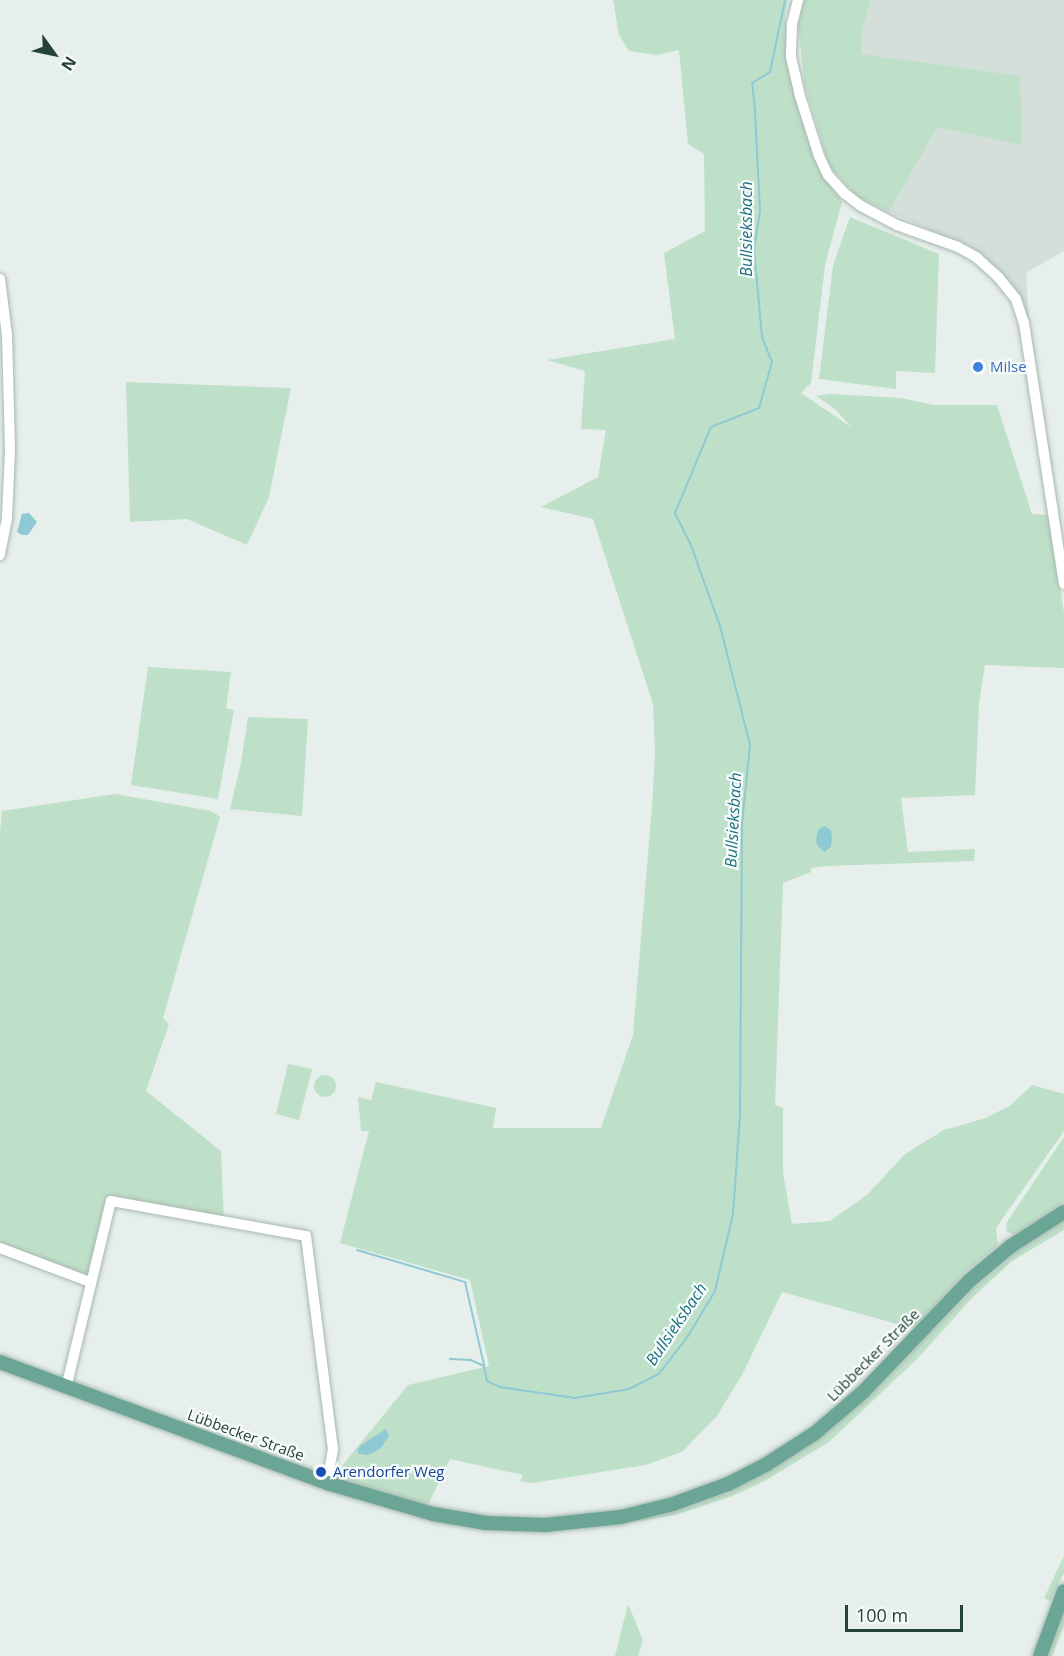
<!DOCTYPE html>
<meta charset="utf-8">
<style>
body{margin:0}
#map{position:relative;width:1064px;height:1656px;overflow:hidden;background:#e6efeb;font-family:"Open Sans",sans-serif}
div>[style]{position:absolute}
.built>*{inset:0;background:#d4dfda}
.green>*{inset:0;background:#bfe0c8}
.round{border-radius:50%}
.water>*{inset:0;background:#8ec9d4}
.stream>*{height:2px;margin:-1px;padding:0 1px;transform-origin:1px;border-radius:1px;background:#8ec9d4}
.roads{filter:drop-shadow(0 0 2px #a8b8b2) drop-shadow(0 0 2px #a8b8b2)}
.minor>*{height:10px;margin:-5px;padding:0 5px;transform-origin:5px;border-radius:5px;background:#fff}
.major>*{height:14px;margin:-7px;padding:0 7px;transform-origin:7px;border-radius:7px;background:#6aa596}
.dots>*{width:16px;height:16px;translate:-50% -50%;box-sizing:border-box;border:3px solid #f7fbf9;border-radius:50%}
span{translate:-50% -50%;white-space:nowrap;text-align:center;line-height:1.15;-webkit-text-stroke:4.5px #f7fbf9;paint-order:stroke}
.shop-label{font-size:15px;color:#366cbe}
.left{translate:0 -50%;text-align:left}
.street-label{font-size:15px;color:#24423a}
.transit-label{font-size:15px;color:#164399}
.water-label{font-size:16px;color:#1c6f80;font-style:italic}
.north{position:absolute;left:24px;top:24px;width:60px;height:60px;-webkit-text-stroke:4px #f7fbf9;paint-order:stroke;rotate:123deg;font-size:16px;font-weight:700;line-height:24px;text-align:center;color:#24423a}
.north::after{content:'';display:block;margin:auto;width:21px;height:27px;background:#24423a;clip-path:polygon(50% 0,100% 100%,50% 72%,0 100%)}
.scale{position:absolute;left:845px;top:1605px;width:118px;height:27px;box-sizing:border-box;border:3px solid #24423a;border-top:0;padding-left:8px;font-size:18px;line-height:21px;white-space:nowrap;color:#24423a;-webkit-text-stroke:4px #f7fbf9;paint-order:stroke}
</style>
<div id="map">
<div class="built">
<div style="clip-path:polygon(871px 0,1064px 0,1064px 251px,1026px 273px,1029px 320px,990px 263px,970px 247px,889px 212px,936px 127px,861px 54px,861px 35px)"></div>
</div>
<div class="green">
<div style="clip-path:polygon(613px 0,788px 0,785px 16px,791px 80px,820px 171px,842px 202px,825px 265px,811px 383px,801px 393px,851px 427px,835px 409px,816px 396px,830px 394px,901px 398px,934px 405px,997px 405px,1032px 514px,1049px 515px,1064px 613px,1064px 668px,985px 665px,979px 703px,975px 795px,901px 798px,908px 852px,975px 849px,974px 861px,827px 866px,811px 868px,811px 872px,783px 883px,775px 1105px,783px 1108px,783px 1173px,792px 1224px,830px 1221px,867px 1195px,905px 1154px,944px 1130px,986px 1118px,1011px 1105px,1032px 1085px,1064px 1094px,1064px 1131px,996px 1228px,998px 1245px,964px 1273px,915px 1329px,782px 1292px,742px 1375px,717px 1416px,682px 1452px,645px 1465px,533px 1483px,520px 1481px,523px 1475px,450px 1459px,427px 1507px,333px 1477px,408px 1385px,489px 1366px,470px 1280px,340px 1243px,369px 1131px,361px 1131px,358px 1097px,371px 1100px,376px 1082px,496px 1108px,493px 1128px,601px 1128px,633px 1035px,652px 807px,655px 752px,653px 704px,593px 519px,541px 507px,598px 477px,606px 430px,581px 429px,585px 371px,547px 360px,675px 339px,664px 253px,705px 231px,704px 154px,688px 144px,679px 50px,656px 55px,629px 51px,619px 35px)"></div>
<div style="clip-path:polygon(804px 0,871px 0,861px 35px,861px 54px,1020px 76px,1022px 145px,937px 127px,889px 212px,858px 197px,829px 166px,804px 81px,798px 23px)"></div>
<div style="clip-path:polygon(850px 217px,939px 254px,935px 373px,896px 371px,896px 389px,819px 379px,833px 265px)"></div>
<div style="clip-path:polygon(126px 382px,291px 388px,269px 497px,247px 545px,187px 519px,130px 522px)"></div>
<div style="clip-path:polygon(148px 667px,231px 672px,226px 708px,234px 710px,218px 799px,131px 785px)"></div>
<div style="clip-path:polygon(248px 717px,308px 719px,302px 816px,230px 809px,241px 763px)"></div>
<div style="clip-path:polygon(115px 794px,211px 811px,220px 817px,163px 1018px,169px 1024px,146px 1091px,221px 1151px,224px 1225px,113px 1205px,94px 1279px,0 1245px,0 833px,2px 811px)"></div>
<div style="clip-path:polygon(288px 1064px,312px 1069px,299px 1120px,276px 1114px)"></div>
<div class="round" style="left:314px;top:1075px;width:22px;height:22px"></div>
<div style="clip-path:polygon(1064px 1137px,1064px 1202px,1014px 1235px,1006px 1231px,1007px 1222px)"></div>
<div style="clip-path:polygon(1064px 1221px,1064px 1230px,1012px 1261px,973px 1297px,917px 1359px,829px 1442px,763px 1482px,730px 1497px,675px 1515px,623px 1524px,672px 1512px,727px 1493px,775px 1466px,870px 1394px,974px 1288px,1017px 1252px)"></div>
<div style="clip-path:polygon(1064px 1556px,1064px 1573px,1050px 1601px,1044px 1598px)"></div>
<div style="clip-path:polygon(628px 1604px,643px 1640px,638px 1656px,615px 1656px)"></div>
<div style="clip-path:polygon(1064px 1608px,1064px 1626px,1052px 1656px,1046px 1656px)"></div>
</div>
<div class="water">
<div style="clip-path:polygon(29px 513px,37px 522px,28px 535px,22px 535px,17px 532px,22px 514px)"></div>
<div style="clip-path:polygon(824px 826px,831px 830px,832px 838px,831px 847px,824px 852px,817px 845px,816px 840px,818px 830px)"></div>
<div style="clip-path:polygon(386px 1429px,389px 1436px,380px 1449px,368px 1455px,359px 1454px,357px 1450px,361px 1445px)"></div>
</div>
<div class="stream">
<div style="left:755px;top:110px;width:27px;rotate:-96deg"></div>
<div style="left:752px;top:83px;width:21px;rotate:-31deg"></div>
<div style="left:770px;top:72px;width:74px;rotate:-78.2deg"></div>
<div style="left:357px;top:1250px;width:113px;rotate:16.5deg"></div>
<div style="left:465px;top:1282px;width:85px;rotate:77.1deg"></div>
<div style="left:450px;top:1359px;width:21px;rotate:3deg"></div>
<div style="left:471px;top:1360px;width:14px;rotate:25deg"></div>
<div style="left:484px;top:1366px;width:15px;rotate:79deg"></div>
<div style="left:487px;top:1381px;width:14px;rotate:25deg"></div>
<div style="left:500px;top:1387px;width:76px;rotate:8.3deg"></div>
<div style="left:575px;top:1398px;width:55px;rotate:-9.5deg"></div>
<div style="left:629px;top:1389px;width:34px;rotate:-27deg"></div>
<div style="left:659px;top:1374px;width:48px;rotate:-52.7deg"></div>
<div style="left:688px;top:1336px;width:52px;rotate:-59deg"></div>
<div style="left:715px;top:1291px;width:79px;rotate:-76.8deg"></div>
<div style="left:733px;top:1214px;width:100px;rotate:-86deg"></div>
<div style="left:740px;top:1114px;width:290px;rotate:-89.6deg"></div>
<div style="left:742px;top:824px;width:79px;rotate:-84.2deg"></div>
<div style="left:750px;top:745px;width:123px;rotate:-104.1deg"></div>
<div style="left:720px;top:626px;width:88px;rotate:-109.9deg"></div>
<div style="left:690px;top:543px;width:34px;rotate:-117deg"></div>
<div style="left:675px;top:513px;width:93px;rotate:-67.3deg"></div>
<div style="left:711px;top:427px;width:52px;rotate:-21.6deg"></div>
<div style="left:759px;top:408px;width:48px;rotate:-74.2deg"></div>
<div style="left:772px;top:362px;width:27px;rotate:-112deg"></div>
<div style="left:762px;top:337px;width:88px;rotate:-95.2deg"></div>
<div style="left:754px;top:249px;width:38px;rotate:-81deg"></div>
<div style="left:760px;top:211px;width:100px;rotate:-92.9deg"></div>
</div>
<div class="roads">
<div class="minor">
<div style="left:798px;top:0;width:25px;rotate:104deg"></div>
<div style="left:792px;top:24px;width:33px;rotate:92deg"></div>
<div style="left:791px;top:57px;width:37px;rotate:77deg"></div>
<div style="left:799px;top:93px;width:66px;rotate:72.4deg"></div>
<div style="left:819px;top:156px;width:21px;rotate:65deg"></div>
<div style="left:828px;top:175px;width:24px;rotate:48deg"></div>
<div style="left:844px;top:193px;width:21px;rotate:37deg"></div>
<div style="left:861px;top:206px;width:41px;rotate:27.8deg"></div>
<div style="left:897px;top:225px;width:65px;rotate:19.8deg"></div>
<div style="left:958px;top:247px;width:21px;rotate:29deg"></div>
<div style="left:976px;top:257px;width:31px;rotate:42deg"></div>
<div style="left:999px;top:278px;width:27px;rotate:51deg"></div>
<div style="left:1016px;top:299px;width:25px;rotate:72deg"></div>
<div style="left:1024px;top:323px;width:264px;rotate:81.3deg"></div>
<div style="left:0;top:279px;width:56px;rotate:82.9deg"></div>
<div style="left:7px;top:335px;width:116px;rotate:88.5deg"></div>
<div style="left:10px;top:451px;width:67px;rotate:92.6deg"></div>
<div style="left:7px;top:518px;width:38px;rotate:101deg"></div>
<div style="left:0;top:1248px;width:96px;rotate:20.7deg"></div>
<div style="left:66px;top:1388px;width:192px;rotate:-76.5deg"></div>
<div style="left:111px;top:1201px;width:198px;rotate:10.2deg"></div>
<div style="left:306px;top:1236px;width:215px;rotate:82.8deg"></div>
<div style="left:333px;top:1449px;width:35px;rotate:100deg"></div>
</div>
<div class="major">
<div style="left:0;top:1362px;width:349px;rotate:20.3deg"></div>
<div style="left:327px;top:1483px;width:110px;rotate:16.3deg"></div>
<div style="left:433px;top:1514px;width:54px;rotate:9.6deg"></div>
<div style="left:486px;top:1523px;width:59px;rotate:1.9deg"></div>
<div style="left:545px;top:1525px;width:76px;rotate:-6deg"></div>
<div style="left:621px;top:1517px;width:54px;rotate:-14deg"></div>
<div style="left:673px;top:1504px;width:59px;rotate:-20deg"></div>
<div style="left:728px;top:1484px;width:44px;rotate:-27.1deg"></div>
<div style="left:767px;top:1464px;width:57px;rotate:-32.9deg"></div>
<div style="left:815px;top:1433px;width:63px;rotate:-40.5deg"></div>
<div style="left:863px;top:1392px;width:153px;rotate:-46.3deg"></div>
<div style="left:969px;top:1281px;width:55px;rotate:-39.8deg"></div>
<div style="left:1011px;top:1246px;width:63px;rotate:-32.7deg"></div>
<div style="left:1040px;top:1656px;width:69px;rotate:-69.7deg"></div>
</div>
</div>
<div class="dots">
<div style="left:978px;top:367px;background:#3f7fe0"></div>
<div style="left:321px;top:1472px;background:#1a4fb4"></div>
</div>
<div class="shop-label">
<span class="left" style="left:990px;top:367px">Milse</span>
</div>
<div class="street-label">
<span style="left:873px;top:1355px;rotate:-45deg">Lübbecker Straße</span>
<span style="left:246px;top:1435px;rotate:20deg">Lübbecker Straße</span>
</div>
<div class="transit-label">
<span class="left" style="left:333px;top:1472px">Arendorfer Weg</span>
</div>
<div class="water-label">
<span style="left:746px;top:229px;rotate:-90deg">Bullsieksbach</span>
<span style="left:733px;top:820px;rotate:-87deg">Bullsieksbach</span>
<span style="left:676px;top:1324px;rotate:-56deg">Bullsieksbach</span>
</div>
<div class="north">N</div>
<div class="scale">100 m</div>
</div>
